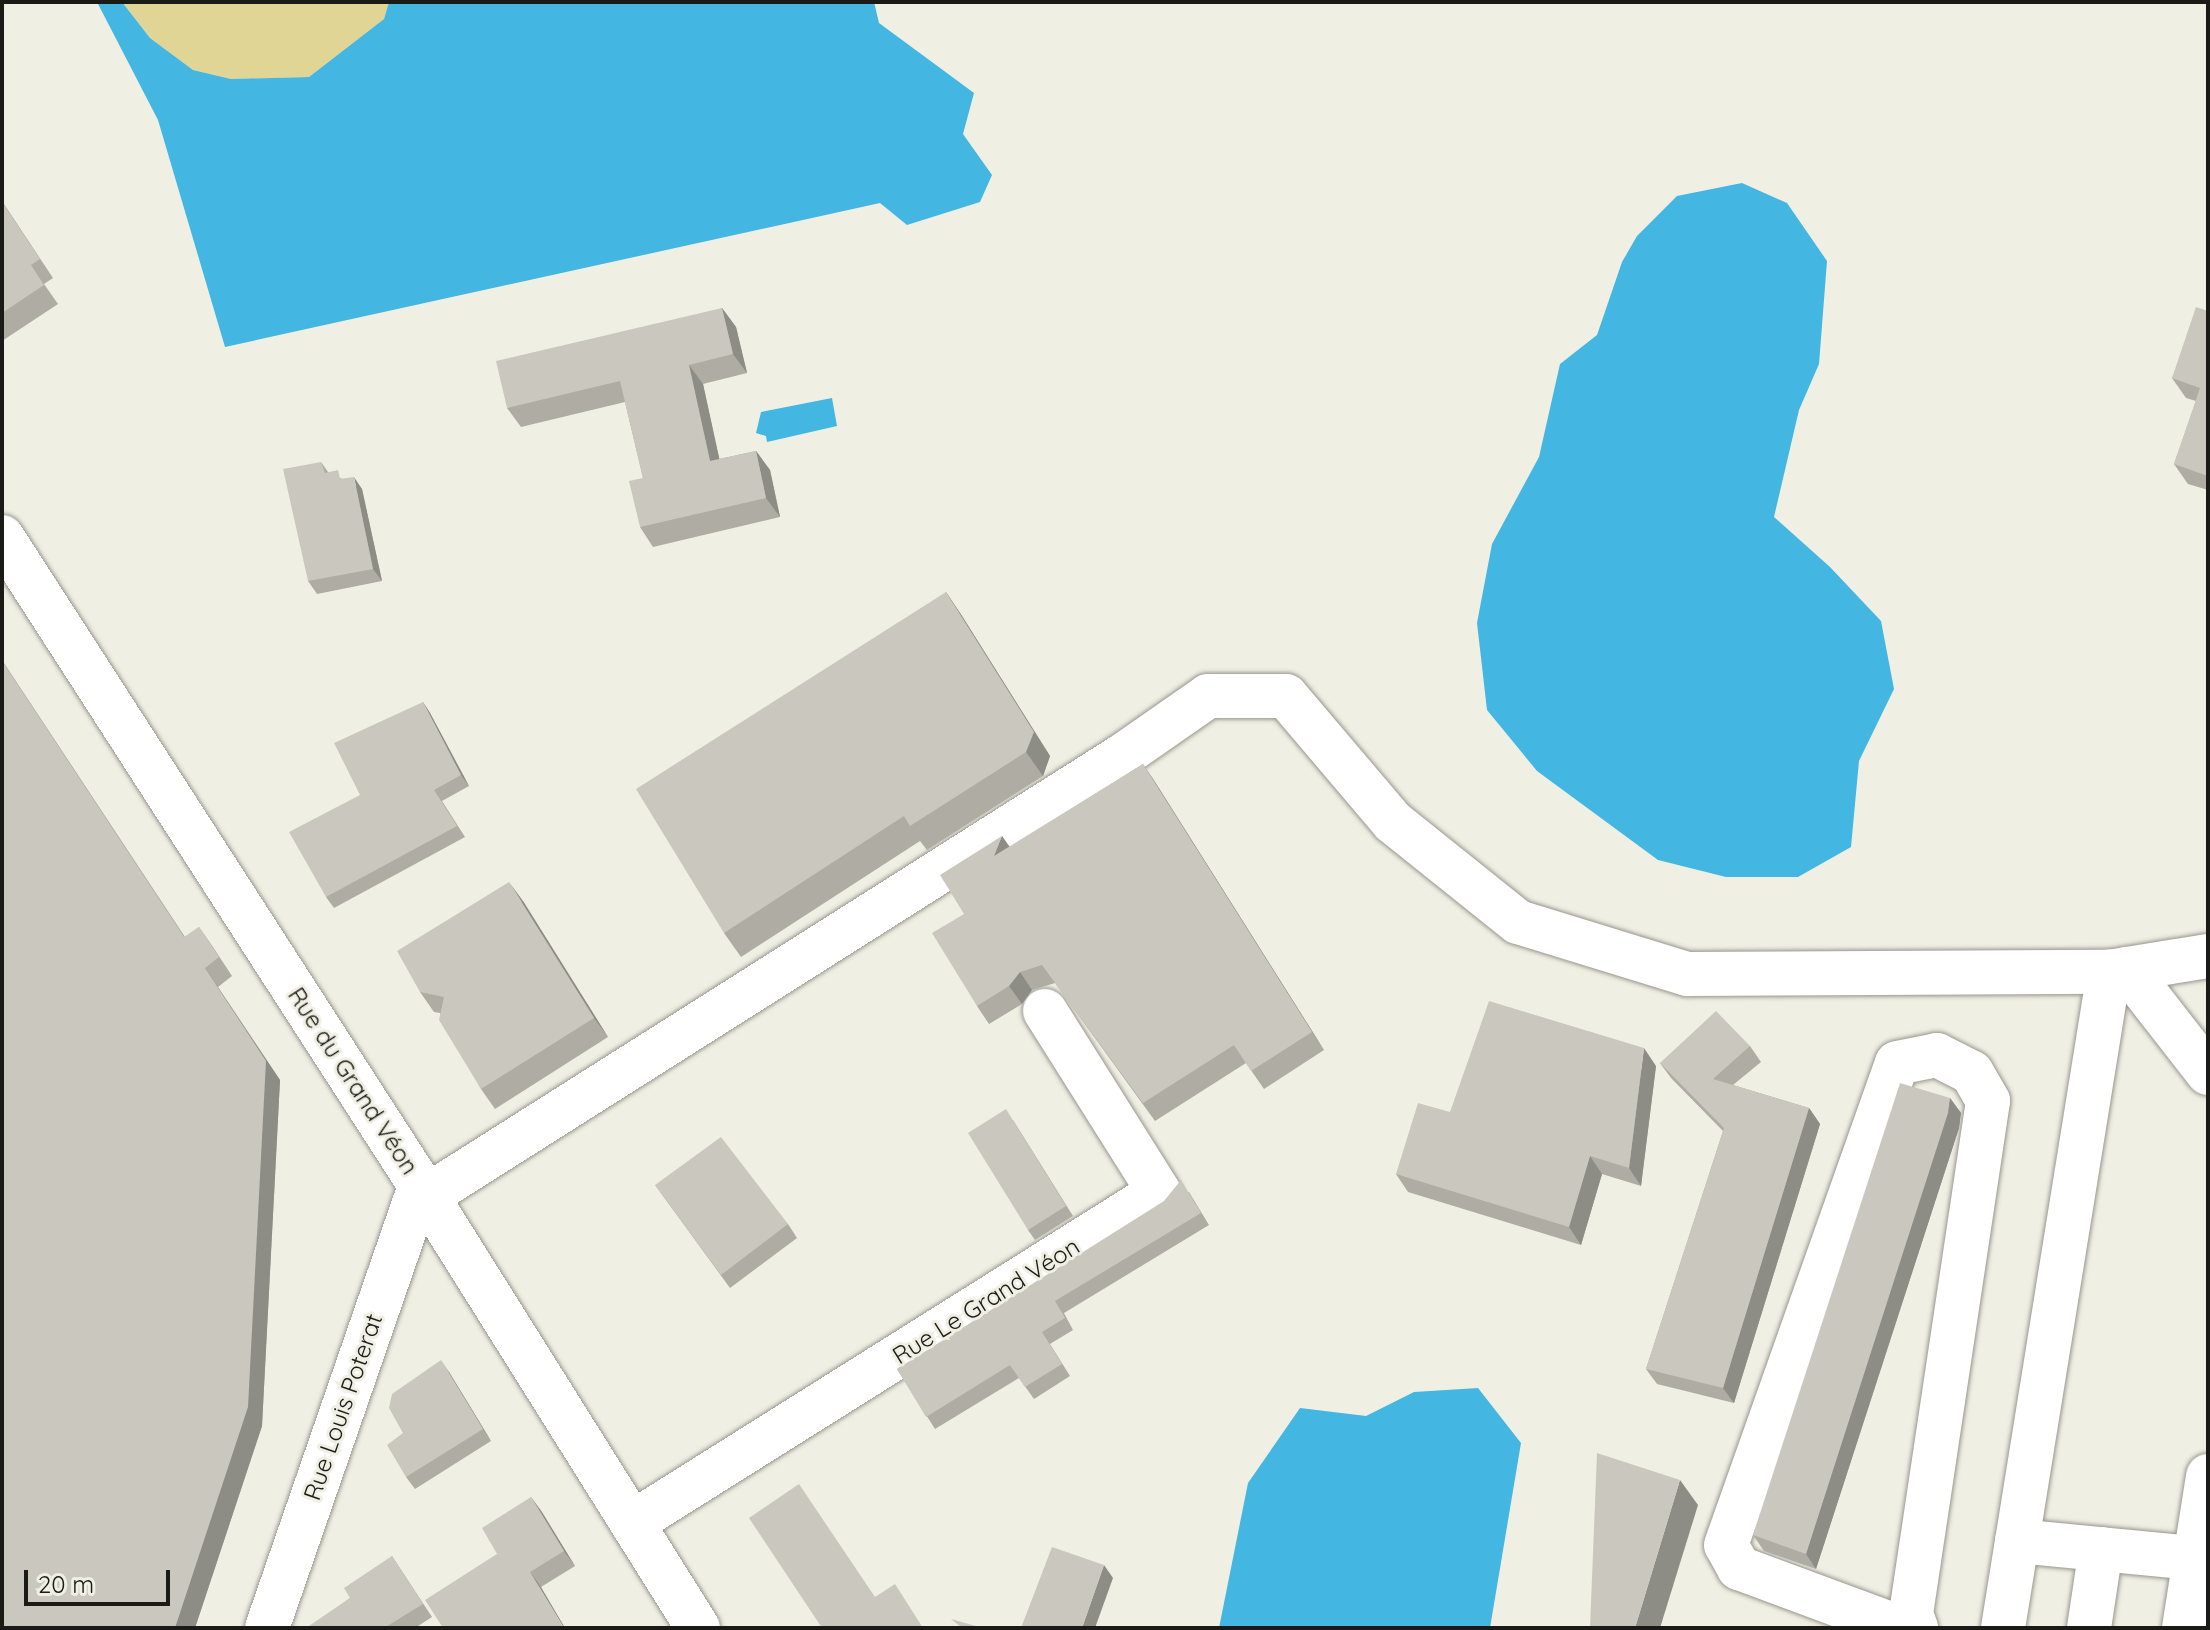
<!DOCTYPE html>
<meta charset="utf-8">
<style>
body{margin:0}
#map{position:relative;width:2210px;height:1630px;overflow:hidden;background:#f0efe4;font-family:Quicksand,sans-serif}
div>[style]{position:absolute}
.green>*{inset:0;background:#e0d594}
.water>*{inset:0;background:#43b6e1}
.roads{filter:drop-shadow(0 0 2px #98968d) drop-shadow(0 0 2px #98968d)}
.minor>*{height:44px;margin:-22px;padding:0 22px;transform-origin:22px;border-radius:22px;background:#fff}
.wall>*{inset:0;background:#aeaca3}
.shaded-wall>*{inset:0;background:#8d8c85}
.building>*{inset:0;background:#cac8be}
span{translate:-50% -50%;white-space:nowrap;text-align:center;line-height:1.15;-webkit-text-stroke:6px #f0efe4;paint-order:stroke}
.street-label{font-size:24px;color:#1a1a16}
.frame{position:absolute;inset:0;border:4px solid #1a1a16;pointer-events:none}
.scale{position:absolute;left:24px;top:1570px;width:146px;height:36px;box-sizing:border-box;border:4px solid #1a1a16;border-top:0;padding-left:10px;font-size:24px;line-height:28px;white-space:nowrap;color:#1a1a16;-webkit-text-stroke:6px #f0efe4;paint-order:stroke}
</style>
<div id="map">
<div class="green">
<div style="clip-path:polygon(122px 2px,389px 2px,384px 19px,309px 77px,231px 79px,193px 70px,150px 38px)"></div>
</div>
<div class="water">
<div style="clip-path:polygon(97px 2px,122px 2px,150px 38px,193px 70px,231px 79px,309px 77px,384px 19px,389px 2px,874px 2px,879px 23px,974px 93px,963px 134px,992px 175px,980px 202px,907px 225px,880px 203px,225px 347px,158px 120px)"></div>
<div style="clip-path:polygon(1742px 183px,1787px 203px,1827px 261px,1819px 364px,1799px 410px,1774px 517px,1830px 567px,1881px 621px,1894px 689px,1859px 761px,1851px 847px,1798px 877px,1726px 877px,1658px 860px,1537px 771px,1487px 710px,1477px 623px,1492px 544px,1539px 457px,1560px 364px,1597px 335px,1622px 262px,1637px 236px,1677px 196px)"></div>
<div style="clip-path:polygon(832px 398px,837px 426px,767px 442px,766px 436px,756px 433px,761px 412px)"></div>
<div style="clip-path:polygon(1478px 1388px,1521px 1443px,1490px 1628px,1219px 1628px,1248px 1483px,1300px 1408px,1366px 1416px,1414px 1392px)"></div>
</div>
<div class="roads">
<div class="minor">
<div style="left:2px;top:537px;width:771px;rotate:57.18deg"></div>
<div style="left:420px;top:1185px;width:523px;rotate:57.89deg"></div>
<div style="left:2127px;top:969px;width:132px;rotate:52.1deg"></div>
<div style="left:427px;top:1196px;width:823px;rotate:-32.34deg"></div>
<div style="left:1122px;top:756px;width:105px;rotate:-34.9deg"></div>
<div style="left:1208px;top:696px;width:78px"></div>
<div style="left:1286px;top:696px;width:165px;rotate:49.7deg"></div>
<div style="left:1393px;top:822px;width:160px;rotate:38.7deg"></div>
<div style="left:1518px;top:922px;width:177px;rotate:17.1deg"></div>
<div style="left:1687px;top:974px;width:422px;rotate:-0.3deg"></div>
<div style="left:2109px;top:972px;width:100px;rotate:-9.2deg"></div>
<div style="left:632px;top:1523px;width:622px;rotate:-32.13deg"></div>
<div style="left:1159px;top:1192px;width:214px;rotate:-122.2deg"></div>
<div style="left:2017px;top:1541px;width:177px;rotate:5.5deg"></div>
<div style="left:267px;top:1628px;width:469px;rotate:-70.9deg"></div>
<div style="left:1901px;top:1628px;width:173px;rotate:-159.7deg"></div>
<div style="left:1739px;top:1568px;width:26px;rotate:-119deg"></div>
<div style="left:1726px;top:1545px;width:511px;rotate:-70.47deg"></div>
<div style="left:1897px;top:1063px;width:41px;rotate:-11.3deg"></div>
<div style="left:1937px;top:1055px;width:39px;rotate:27deg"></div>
<div style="left:1972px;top:1073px;width:32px;rotate:60deg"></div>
<div style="left:1988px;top:1101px;width:519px;rotate:98.54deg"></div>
<div style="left:1911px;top:1614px;width:15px;rotate:70deg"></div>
<div style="left:2003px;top:1628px;width:665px;rotate:-80.82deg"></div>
<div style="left:2089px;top:1628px;width:80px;rotate:-81.4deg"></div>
<div style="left:2184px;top:1628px;width:154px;rotate:-81deg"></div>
</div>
</div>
<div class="wall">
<div style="clip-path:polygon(2px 201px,53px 278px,44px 284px,58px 304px,2px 341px)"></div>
<div style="clip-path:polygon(722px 308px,736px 327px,747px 373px,703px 384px,719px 459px,756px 451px,770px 470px,780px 517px,653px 547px,640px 527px,643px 478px,625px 402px,521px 427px,507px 408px)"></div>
<div style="clip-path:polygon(2208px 311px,2208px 490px,2188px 484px,2174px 464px,2196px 401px,2186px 398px,2172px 378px)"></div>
<div style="clip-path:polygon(321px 462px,328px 472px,362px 489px,382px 581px,317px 594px,308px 581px)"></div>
<div style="clip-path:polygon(946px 592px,962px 616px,1050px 756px,1043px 776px,927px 850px,920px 841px,741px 957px,724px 933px)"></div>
<div style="clip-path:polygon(2px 660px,185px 937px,199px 927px,213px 947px,232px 976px,218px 987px,280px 1080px,262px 1426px,195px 1628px,5px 1628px,4px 1580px,2px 1576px)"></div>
<div style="clip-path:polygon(423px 702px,430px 713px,469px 786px,442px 801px,465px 837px,334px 908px,326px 897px,360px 795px)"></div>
<div style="clip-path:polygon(1143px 764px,1155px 782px,1324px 1050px,1264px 1089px,1246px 1063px,1155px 1121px,1055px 983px,1032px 990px,1022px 1004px,989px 1024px,977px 1006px,964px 914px,1002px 836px,1010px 847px)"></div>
<div style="clip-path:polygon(523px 901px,608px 1037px,495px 1109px,481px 1089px,440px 1013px,434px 1012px,420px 992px)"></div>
<div style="clip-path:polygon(1750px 1046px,1761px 1062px,1733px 1085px,1809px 1108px,1820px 1124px,1734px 1403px,1657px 1384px,1646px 1369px,1723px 1131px,1671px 1078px,1660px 1063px)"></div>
<div style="clip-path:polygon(1656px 1066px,1641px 1186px,1602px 1174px,1581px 1245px,1408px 1192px,1396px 1174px,1450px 1112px)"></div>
<div style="clip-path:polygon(1950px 1098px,1961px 1113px,1959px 1128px,1816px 1569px,1764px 1551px,1753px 1535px)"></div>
<div style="clip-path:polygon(1013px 1120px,1073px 1216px,1035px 1240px,1028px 1230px)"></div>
<div style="clip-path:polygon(655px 1185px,788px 1224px,797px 1238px,730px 1288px)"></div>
<div style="clip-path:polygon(1189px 1192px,1209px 1225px,1064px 1313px,1073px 1330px,1050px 1344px,1070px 1376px,1034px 1399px,1019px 1378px,935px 1429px,897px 1369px)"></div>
<div style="clip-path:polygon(449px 1372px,491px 1441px,415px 1489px,406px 1477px,403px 1433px)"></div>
<div style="clip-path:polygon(531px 1497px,575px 1566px,541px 1587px,497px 1554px)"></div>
<div style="clip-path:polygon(392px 1556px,432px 1617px,415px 1628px,310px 1628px,350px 1598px)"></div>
</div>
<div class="shaded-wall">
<div style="clip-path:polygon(722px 308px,736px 327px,747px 373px,733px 354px)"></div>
<div style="clip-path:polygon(689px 365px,703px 384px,724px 480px,710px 461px)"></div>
<div style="clip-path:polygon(756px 451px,770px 470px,780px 517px,766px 498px)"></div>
<div style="clip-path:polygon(354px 477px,362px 489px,382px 581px,373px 569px)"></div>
<div style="clip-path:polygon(946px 592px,962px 616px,1050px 756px,1043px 776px,1026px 752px)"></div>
<div style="clip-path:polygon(423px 702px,430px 713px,469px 786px,461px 775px)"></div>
<div style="clip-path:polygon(1143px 764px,1155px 782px,1324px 1050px,1312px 1032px)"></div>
<div style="clip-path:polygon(1002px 836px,1014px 854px,994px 856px)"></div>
<div style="clip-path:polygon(509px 882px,523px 901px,608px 1037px,594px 1018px)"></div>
<div style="clip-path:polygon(205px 968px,280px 1080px,262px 1426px,195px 1628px,175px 1628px)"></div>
<div style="clip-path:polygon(1020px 972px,1032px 990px,1022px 1004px,1009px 986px)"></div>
<div style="clip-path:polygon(1644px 1048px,1656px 1066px,1641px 1186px,1629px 1168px)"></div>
<div style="clip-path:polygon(1950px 1098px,1961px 1113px,1959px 1128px,1816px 1569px,1806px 1554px)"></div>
<div style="clip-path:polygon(1809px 1108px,1820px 1124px,1734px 1403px,1723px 1388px)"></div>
<div style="clip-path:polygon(1590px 1156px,1602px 1174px,1581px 1245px,1569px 1227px)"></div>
<div style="clip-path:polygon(441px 1360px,449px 1372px,491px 1441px,483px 1429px)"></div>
<div style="clip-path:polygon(1680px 1480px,1698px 1505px,1660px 1628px,1635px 1628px)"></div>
<div style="clip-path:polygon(531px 1497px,542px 1512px,575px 1566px,564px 1551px)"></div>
<div style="clip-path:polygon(1104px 1565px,1113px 1578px,1095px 1628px,1082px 1628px)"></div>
<div style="clip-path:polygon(530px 1572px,541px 1587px,565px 1628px,564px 1628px)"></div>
</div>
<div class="building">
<div style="clip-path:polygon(2px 202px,40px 259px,31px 265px,44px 285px,2px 313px)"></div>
<div style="clip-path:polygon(2196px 307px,2208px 311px,2208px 476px,2174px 464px,2200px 388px,2172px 378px)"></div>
<div style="clip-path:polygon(722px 308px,733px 354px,689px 365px,710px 461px,756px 451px,766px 498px,640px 527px,629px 481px,643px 478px,620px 381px,507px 408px,496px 361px)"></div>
<div style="clip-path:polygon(321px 462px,325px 473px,338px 470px,340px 479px,354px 477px,373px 569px,308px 581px,283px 469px)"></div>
<div style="clip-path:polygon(946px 592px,1034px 732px,1026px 752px,910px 826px,904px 816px,724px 933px,636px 789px)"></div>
<div style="clip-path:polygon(2px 661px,184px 937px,199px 927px,219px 957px,205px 968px,266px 1061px,248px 1407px,175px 1628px,5px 1628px,2px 1621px,2px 1582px,4px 1580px,2px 1576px)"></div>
<div style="clip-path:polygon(423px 702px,461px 775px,434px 790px,457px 826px,326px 897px,289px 832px,360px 795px,334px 743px)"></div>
<div style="clip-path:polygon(1143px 764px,1312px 1032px,1251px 1071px,1234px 1045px,1143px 1103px,1042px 965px,1020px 972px,1009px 986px,977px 1006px,932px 933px,964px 914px,940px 875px,1002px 836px,994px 856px)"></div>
<div style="clip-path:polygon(509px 882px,594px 1018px,481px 1089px,439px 1020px,444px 997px,420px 992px,397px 951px)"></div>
<div style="clip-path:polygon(1489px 1001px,1644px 1048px,1629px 1168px,1590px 1156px,1569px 1227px,1396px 1174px,1418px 1103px,1450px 1112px)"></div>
<div style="clip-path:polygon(1716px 1011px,1750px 1046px,1713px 1079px,1809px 1108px,1723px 1388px,1646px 1369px,1724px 1128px,1660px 1063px)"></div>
<div style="clip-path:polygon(1900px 1083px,1950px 1098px,1948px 1113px,1806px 1554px,1753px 1535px)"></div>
<div style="clip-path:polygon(1006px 1109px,1066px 1206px,1028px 1230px,968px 1133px)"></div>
<div style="clip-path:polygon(721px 1137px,788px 1224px,721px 1275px,655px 1185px)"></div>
<div style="clip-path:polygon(1181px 1180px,1201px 1213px,1055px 1301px,1065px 1318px,1042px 1332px,1062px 1364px,1025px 1387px,1010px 1365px,926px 1417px,897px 1369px,1164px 1201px)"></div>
<div style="clip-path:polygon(441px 1360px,483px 1429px,406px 1477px,387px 1445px,403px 1433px,389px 1408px,392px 1394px)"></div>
<div style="clip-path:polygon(1597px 1453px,1680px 1480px,1635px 1628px,1590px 1628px)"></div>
<div style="clip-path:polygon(799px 1484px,875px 1597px,895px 1584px,923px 1628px,822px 1628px,749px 1518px)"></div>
<div style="clip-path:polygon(531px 1497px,564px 1551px,530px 1572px,564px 1628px,443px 1628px,425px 1600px,497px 1554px,482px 1528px)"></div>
<div style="clip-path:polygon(1052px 1547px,1104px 1565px,1082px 1628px,1021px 1628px)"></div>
<div style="clip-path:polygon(392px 1556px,423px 1604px,384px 1628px,310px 1628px,309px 1626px,350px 1598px,344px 1588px)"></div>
<div style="clip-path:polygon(951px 1619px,983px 1628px,962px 1628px)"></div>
</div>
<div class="street-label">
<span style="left:353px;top:1081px;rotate:57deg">Rue du Grand Véon</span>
<span style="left:986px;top:1301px;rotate:-32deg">Rue Le Grand Véon</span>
<span style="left:343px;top:1407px;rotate:-71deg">Rue Louis Poterat</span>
</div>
<div class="frame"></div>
<div class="scale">20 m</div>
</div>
